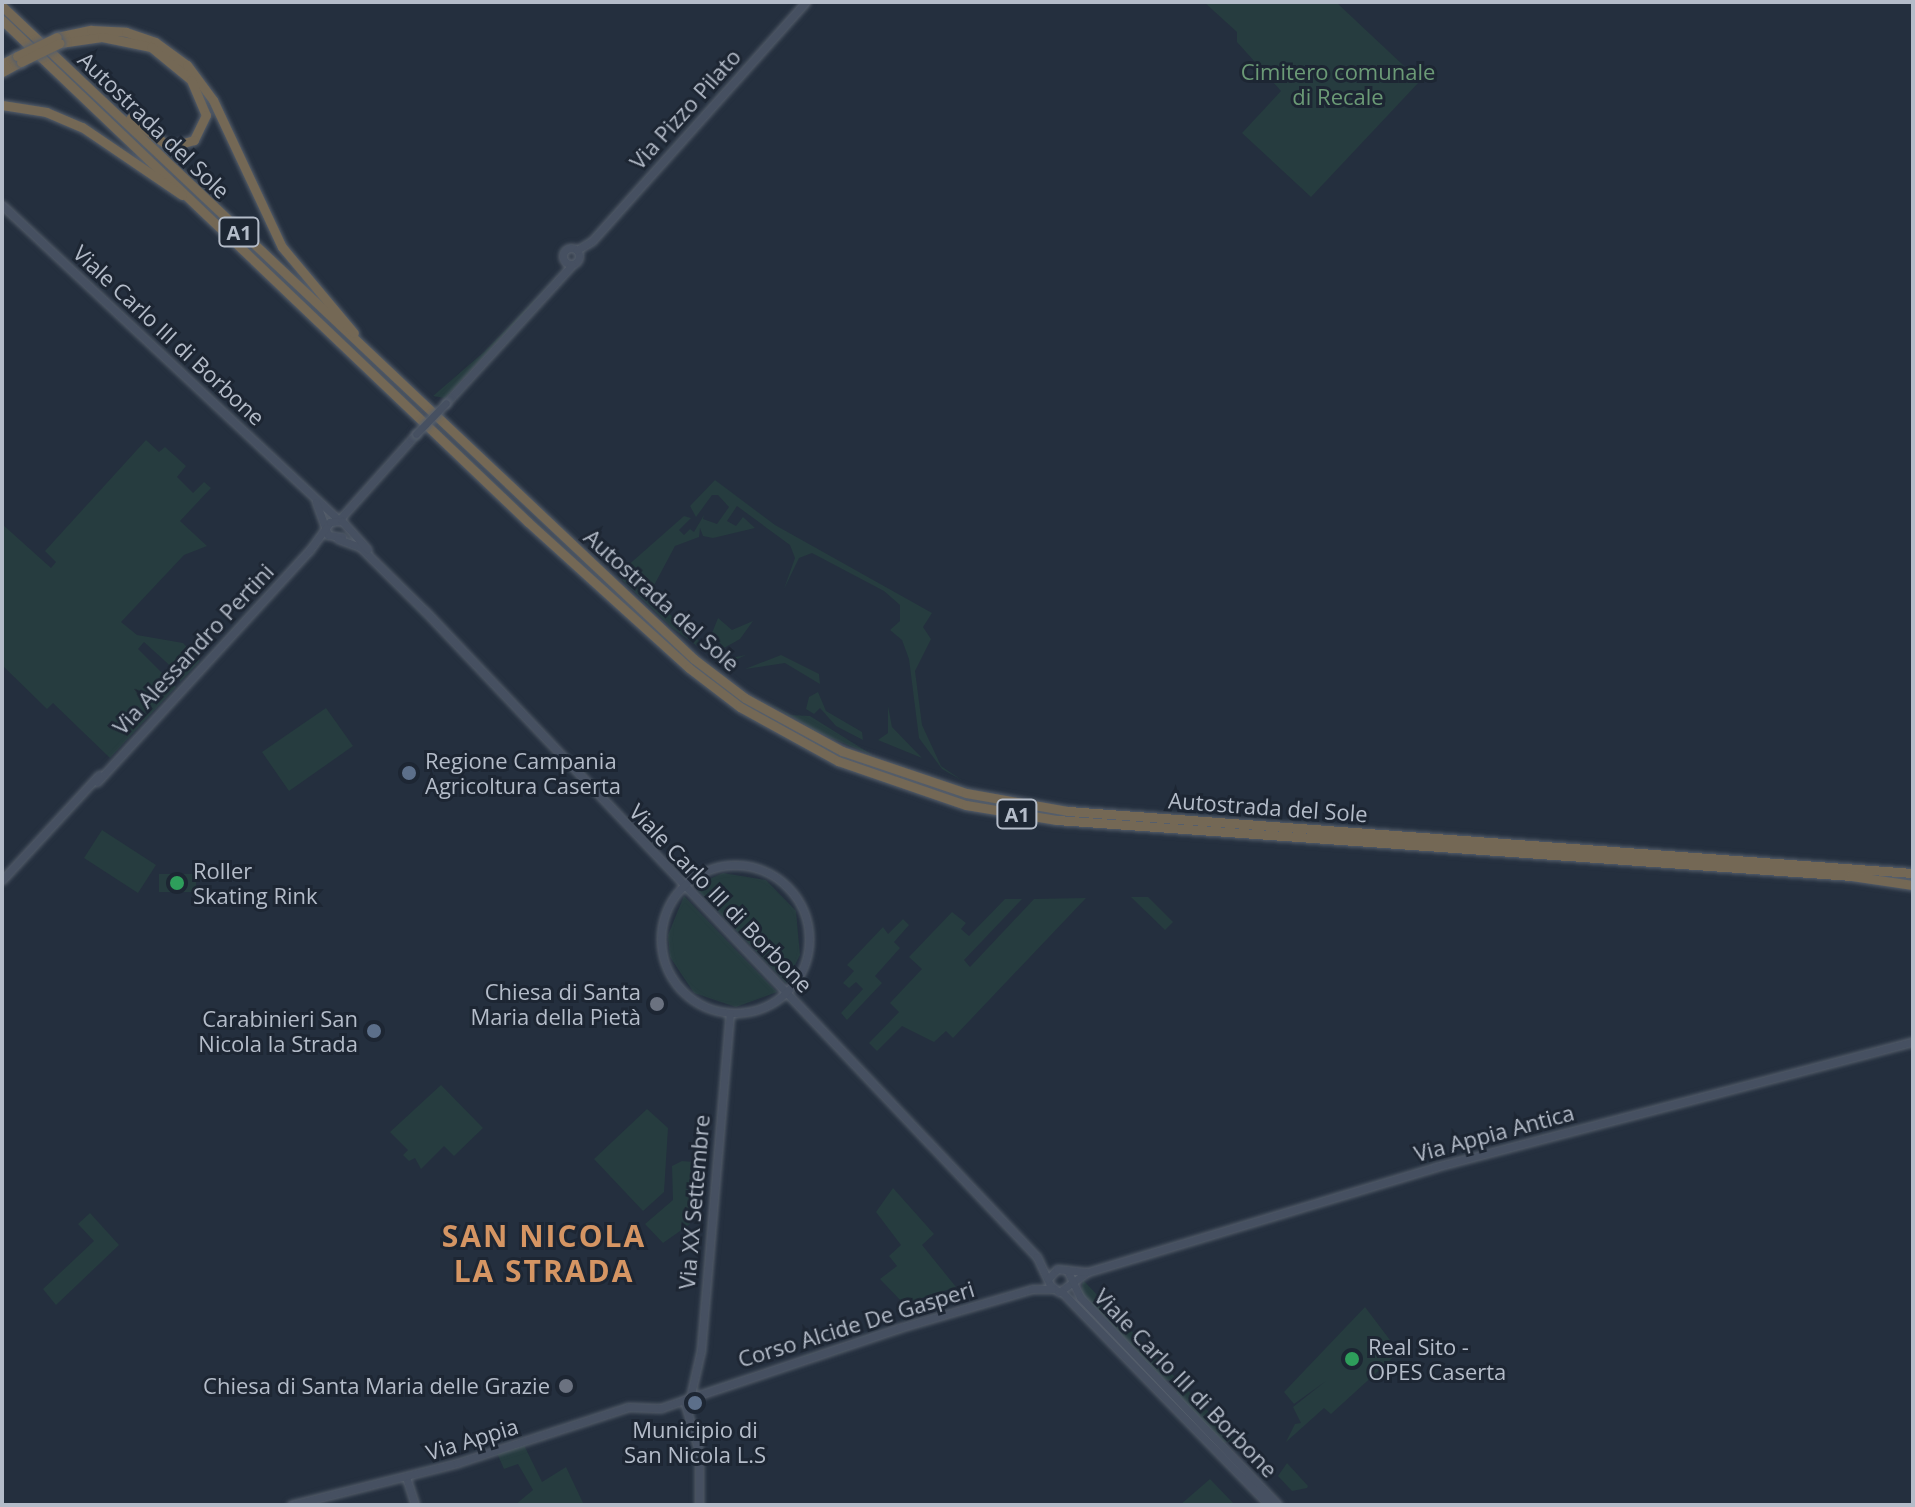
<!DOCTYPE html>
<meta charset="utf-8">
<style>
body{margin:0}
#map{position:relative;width:1915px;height:1507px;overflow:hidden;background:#242f3e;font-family:"Open Sans",sans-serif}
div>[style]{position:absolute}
.green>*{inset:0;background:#263c3f}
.roads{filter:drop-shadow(0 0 2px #565f6c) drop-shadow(0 0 2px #565f6c)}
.secondary>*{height:7px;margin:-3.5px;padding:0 3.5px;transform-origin:3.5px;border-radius:3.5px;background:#465061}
.secondary>.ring{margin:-3.5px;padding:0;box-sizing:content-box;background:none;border:7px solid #465061;border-radius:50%}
.highway>*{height:9px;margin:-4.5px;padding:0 4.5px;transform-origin:4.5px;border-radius:4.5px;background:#746855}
.bridges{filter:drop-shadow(0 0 2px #565f6c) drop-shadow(0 0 2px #565f6c)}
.secondary-bridge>*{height:7px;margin:-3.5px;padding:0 3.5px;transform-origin:3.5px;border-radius:3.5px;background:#465061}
.highway-bridge>*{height:9px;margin:-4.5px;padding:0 4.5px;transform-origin:4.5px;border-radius:4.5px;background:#746855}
.dots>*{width:22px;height:22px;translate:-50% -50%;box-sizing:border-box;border:4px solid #1d2633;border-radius:50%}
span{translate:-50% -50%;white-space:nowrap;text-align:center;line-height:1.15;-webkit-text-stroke:6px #1d2633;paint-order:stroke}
.shield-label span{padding:2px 6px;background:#1d2633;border:2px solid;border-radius:6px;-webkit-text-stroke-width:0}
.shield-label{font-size:20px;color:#b4bcc9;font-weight:700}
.park-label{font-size:22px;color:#6b9a76}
.street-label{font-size:22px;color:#b4bcc9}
.poi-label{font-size:22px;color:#b4bcc9}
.left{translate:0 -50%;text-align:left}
.right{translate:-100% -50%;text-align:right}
.district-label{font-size:30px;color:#d59563;font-weight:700;letter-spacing:2px}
.frame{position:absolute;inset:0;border:4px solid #b4bcc9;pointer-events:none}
</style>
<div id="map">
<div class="green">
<div style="clip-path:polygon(1204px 2px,1336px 2px,1420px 81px,1311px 197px,1242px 133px,1281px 91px,1237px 42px,1237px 32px)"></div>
<div style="clip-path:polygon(553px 281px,445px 398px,433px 396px,484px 352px)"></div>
<div style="clip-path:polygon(146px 440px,159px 452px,165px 447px,186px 466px,177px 477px,193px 493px,204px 482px,211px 488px,180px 521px,207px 546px,184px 555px,121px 622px,137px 635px,183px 643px,200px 661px,180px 682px,176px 671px,144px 642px,138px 649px,176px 687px,110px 758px,53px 703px,47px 709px,2px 665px,2px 524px,51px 568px,56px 562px,45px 551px)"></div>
<div style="clip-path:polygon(715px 480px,775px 525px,932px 613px,923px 627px,931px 639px,915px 671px,922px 725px,941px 766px,963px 781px,942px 769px,919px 738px,909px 659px,902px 640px,890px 630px,900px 621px,900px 605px,884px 591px,812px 553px,799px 558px,784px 589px,795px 558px,790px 545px,737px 506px,727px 521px,736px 526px,743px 517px,755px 528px,713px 538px,703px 536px,700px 528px,699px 537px,675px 546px,651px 591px,655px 601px,704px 645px,731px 658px,746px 655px,724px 665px,672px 628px,617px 575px,684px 516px,691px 518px,679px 530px,684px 535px,690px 529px,694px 532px,704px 515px,703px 519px,717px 524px,729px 507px,718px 495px,712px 495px,696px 517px,690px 506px)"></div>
<div style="clip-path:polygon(718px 618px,732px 630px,753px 621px,740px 639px,724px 648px,712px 633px)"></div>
<div style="clip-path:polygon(781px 655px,819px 674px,820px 684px,785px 663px,745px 669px)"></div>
<div style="clip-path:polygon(818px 692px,826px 711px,862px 732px,863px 740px,836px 726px,820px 708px,814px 714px,806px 709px,809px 697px)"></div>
<div style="clip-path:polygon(762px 699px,791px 715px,810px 716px,874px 756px,817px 732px)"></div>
<div style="clip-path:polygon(888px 706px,892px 727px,922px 758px,878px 740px,888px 733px)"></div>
<div style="clip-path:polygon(326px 708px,353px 746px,289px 791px,262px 752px)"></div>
<div style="clip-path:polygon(102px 830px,156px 865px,138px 893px,84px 858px)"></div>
<div style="clip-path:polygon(723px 873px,766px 880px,796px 911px,800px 955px,786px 983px,694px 886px)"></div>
<div style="clip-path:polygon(159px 874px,196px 874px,196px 892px,159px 892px)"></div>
<div style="clip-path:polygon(684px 896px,732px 946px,777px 992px,736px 1007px,694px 993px,670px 957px,668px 935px)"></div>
<div style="clip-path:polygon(1131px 897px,1148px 897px,1173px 922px,1165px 930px)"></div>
<div style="clip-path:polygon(1086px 898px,953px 1038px,946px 1031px,934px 1042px,902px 1026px,877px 1051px,869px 1043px,899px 1012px,890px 1003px,922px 969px,909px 957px,952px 912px,966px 923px,961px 929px,969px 936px,1005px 899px,1022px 899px,964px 960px,970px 967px,1034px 899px)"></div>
<div style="clip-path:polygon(903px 919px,909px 925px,894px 942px,900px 948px,875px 976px,882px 983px,847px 1020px,841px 1013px,863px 989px,856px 982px,849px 988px,843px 983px,854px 971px,847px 965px,883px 927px,888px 934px)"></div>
<div style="clip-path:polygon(441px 1085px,483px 1128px,454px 1156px,444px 1146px,421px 1169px,415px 1158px,409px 1161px,403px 1155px,408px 1150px,390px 1132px)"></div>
<div style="clip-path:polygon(647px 1109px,668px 1128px,664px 1192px,643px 1211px,594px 1159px)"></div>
<div style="clip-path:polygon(682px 1161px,694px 1162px,690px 1224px,663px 1243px,645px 1224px,673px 1200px,672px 1166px)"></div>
<div style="clip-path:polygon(893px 1188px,934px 1234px,922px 1245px,956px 1287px,904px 1304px,880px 1279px,897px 1266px,889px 1256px,901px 1245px,876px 1212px)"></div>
<div style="clip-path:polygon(90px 1213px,119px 1245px,56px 1305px,43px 1289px,94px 1241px,78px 1224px)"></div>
<div style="clip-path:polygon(1083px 1280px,1176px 1378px,1172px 1381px,1164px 1380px,1081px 1293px)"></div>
<div style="clip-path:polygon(1365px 1307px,1399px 1352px,1331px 1414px,1324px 1408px,1286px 1442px,1295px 1424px,1301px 1423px,1293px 1407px,1326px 1381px,1294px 1404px,1284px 1392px)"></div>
<div style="clip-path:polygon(1180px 1382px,1236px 1440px,1224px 1443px,1176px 1394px)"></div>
<div style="clip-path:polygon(524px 1445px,542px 1482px,566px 1467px,584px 1505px,515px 1505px,533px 1490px,518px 1464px,504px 1469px,497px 1453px)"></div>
<div style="clip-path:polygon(1287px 1463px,1308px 1486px,1307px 1488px,1292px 1491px,1278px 1476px)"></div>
<div style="clip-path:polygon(1210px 1479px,1235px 1505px,1180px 1505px)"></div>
</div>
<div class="roads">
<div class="secondary">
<div style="left:2px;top:205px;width:461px;rotate:43.1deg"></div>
<div style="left:339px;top:520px;width:115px;rotate:-48.2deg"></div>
<div class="ring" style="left:563px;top:248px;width:9px;height:9px"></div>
<div style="left:577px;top:250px;width:17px;rotate:-31deg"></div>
<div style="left:592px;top:241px;width:321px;rotate:-48.2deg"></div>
<div style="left:446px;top:403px;width:187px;rotate:-47.6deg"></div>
<div style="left:316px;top:502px;width:35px;rotate:70deg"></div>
<div style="left:328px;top:535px;width:14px;rotate:8deg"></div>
<div style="left:338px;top:539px;width:23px;rotate:20deg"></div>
<div style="left:360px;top:547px;width:91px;rotate:44.6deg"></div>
<div style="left:425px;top:611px;width:890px;rotate:46.55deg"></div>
<div style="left:1037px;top:1257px;width:31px;rotate:65deg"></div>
<div style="left:1050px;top:1285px;width:11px;rotate:38deg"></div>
<div style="left:1059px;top:1292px;width:35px;rotate:-35deg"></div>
<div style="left:1088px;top:1272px;width:363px;rotate:-16.8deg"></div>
<div style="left:1435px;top:1167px;width:494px;rotate:-14.7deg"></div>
<div style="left:97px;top:782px;width:314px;rotate:-47.5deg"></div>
<div style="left:309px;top:551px;width:36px;rotate:-54deg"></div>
<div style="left:330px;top:522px;width:12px;rotate:-5deg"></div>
<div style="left:342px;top:521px;width:38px;rotate:48deg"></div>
<div class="ring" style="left:661px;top:865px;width:141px;height:141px"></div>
<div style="left:2px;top:880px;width:143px;rotate:-47.3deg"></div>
<div style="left:1067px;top:1270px;width:30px;rotate:64deg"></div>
<div style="left:1080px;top:1297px;width:287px;rotate:46.4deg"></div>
<div style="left:1048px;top:1279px;width:13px;rotate:-48deg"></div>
<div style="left:1057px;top:1269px;width:28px;rotate:6deg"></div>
<div style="left:1062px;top:1292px;width:297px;rotate:45.8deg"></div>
<div style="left:691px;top:1394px;width:45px;rotate:-77.2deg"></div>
<div style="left:701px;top:1350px;width:338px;rotate:-85.1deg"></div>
<div style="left:684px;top:1400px;width:227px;rotate:-18.5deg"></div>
<div style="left:899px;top:1328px;width:139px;rotate:-16.3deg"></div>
<div style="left:1032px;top:1289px;width:20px"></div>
<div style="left:684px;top:1400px;width:54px;rotate:73.9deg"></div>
<div style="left:699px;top:1452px;width:53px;rotate:90deg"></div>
<div style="left:406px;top:1477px;width:29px;rotate:72deg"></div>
<div style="left:291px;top:1505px;width:171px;rotate:-14.2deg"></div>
<div style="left:457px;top:1463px;width:180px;rotate:-18.1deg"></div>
<div style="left:628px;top:1407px;width:33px;rotate:2deg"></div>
<div style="left:661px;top:1408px;width:24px;rotate:-19deg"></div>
</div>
<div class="highway">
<div style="left:2px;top:6px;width:951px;rotate:43.34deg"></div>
<div style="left:694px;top:659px;width:64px;rotate:37.4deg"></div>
<div style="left:745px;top:698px;width:111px;rotate:28.7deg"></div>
<div style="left:842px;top:751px;width:131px;rotate:18.7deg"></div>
<div style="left:966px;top:793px;width:104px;rotate:10deg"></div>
<div style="left:1068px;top:811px;width:847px;rotate:4.2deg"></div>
<div style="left:2px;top:20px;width:727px;rotate:43.66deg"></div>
<div style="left:528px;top:522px;width:217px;rotate:42.2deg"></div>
<div style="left:689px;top:668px;width:64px;rotate:37.4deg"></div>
<div style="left:740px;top:707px;width:112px;rotate:28.9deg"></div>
<div style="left:838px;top:761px;width:135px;rotate:19deg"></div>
<div style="left:966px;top:805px;width:92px;rotate:9.4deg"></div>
<div style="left:1057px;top:820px;width:796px;rotate:4.03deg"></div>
<div style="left:1851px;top:876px;width:63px;rotate:8.3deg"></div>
<div style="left:57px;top:37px;width:35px;rotate:-12deg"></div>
<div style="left:91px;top:30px;width:35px;rotate:3deg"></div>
<div style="left:126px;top:32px;width:31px;rotate:19deg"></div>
<div style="left:155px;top:42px;width:39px;rotate:36deg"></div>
<div style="left:187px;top:65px;width:44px;rotate:53.4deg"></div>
<div style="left:213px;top:100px;width:162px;rotate:64.9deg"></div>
<div style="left:282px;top:247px;width:112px;rotate:50.1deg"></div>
<div style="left:60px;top:43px;width:42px;rotate:-8.1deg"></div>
<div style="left:102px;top:37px;width:50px;rotate:11.5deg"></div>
<div style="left:151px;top:47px;width:52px;rotate:39.5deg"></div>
<div style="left:191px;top:80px;width:38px;rotate:67deg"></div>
<div style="left:206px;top:115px;width:28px;rotate:116deg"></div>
<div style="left:194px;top:140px;width:25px;rotate:164deg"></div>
<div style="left:170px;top:147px;width:49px;rotate:-144.1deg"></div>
<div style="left:2px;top:64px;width:17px;rotate:-28deg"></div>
<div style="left:2px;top:72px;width:21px;rotate:-28deg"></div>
<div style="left:2px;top:105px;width:45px;rotate:9deg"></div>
<div style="left:46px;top:112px;width:39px;rotate:23deg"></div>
<div style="left:82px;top:127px;width:121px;rotate:34.2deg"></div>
</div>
</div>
<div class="bridges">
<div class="secondary-bridge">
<div style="left:416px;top:434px;width:43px;rotate:-45.9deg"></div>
</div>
<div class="highway-bridge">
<div style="left:17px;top:56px;width:44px;rotate:-25.4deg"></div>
<div style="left:21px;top:62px;width:43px;rotate:-26deg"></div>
</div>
</div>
<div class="dots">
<div style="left:409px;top:773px;background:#5c6f8a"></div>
<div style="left:177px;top:883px;background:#2e9e5b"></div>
<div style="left:657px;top:1004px;background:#6b7280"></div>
<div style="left:374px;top:1031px;background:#5c6f8a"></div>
<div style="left:1352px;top:1359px;background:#2e9e5b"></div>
<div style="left:566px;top:1386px;background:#6b7280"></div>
<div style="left:695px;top:1403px;background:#5c6f8a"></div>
</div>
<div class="shield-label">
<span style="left:239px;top:232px">A1</span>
<span style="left:1017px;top:814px">A1</span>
</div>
<div class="park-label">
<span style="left:1338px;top:84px">Cimitero comunale<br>di Recale</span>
</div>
<div class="street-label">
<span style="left:685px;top:109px;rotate:-48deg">Via Pizzo Pilato</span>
<span style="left:154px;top:125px;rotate:44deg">Autostrada del Sole</span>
<span style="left:169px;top:335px;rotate:43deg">Viale Carlo III di Borbone</span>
<span style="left:662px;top:600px;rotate:42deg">Autostrada del Sole</span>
<span style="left:193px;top:649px;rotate:-47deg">Via Alessandro Pertini</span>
<span style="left:1268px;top:807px;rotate:4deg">Autostrada del Sole</span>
<span style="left:721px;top:898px;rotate:46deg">Viale Carlo III di Borbone</span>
<span style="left:1494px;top:1133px;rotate:-15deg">Via Appia Antica</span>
<span style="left:694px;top:1202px;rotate:-85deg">Via XX Settembre</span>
<span style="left:856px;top:1324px;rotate:-17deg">Corso Alcide De Gasperi</span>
<span style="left:1186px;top:1383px;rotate:46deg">Viale Carlo III di Borbone</span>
<span style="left:472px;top:1439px;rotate:-17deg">Via Appia</span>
</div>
<div class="poi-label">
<span class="left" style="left:425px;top:773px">Regione Campania<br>Agricoltura Caserta</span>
<span class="left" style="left:193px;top:883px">Roller<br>Skating Rink</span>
<span class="right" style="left:641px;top:1004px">Chiesa di Santa<br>Maria della Pietà</span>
<span class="right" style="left:358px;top:1031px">Carabinieri San<br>Nicola la Strada</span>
<span class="left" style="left:1368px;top:1359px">Real Sito -<br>OPES Caserta</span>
<span class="right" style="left:550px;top:1386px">Chiesa di Santa Maria delle Grazie</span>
<span style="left:695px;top:1442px">Municipio di<br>San Nicola L.S</span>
</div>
<div class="district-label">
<span style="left:544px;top:1253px">SAN NICOLA<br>LA STRADA</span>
</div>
<div class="frame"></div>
</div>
